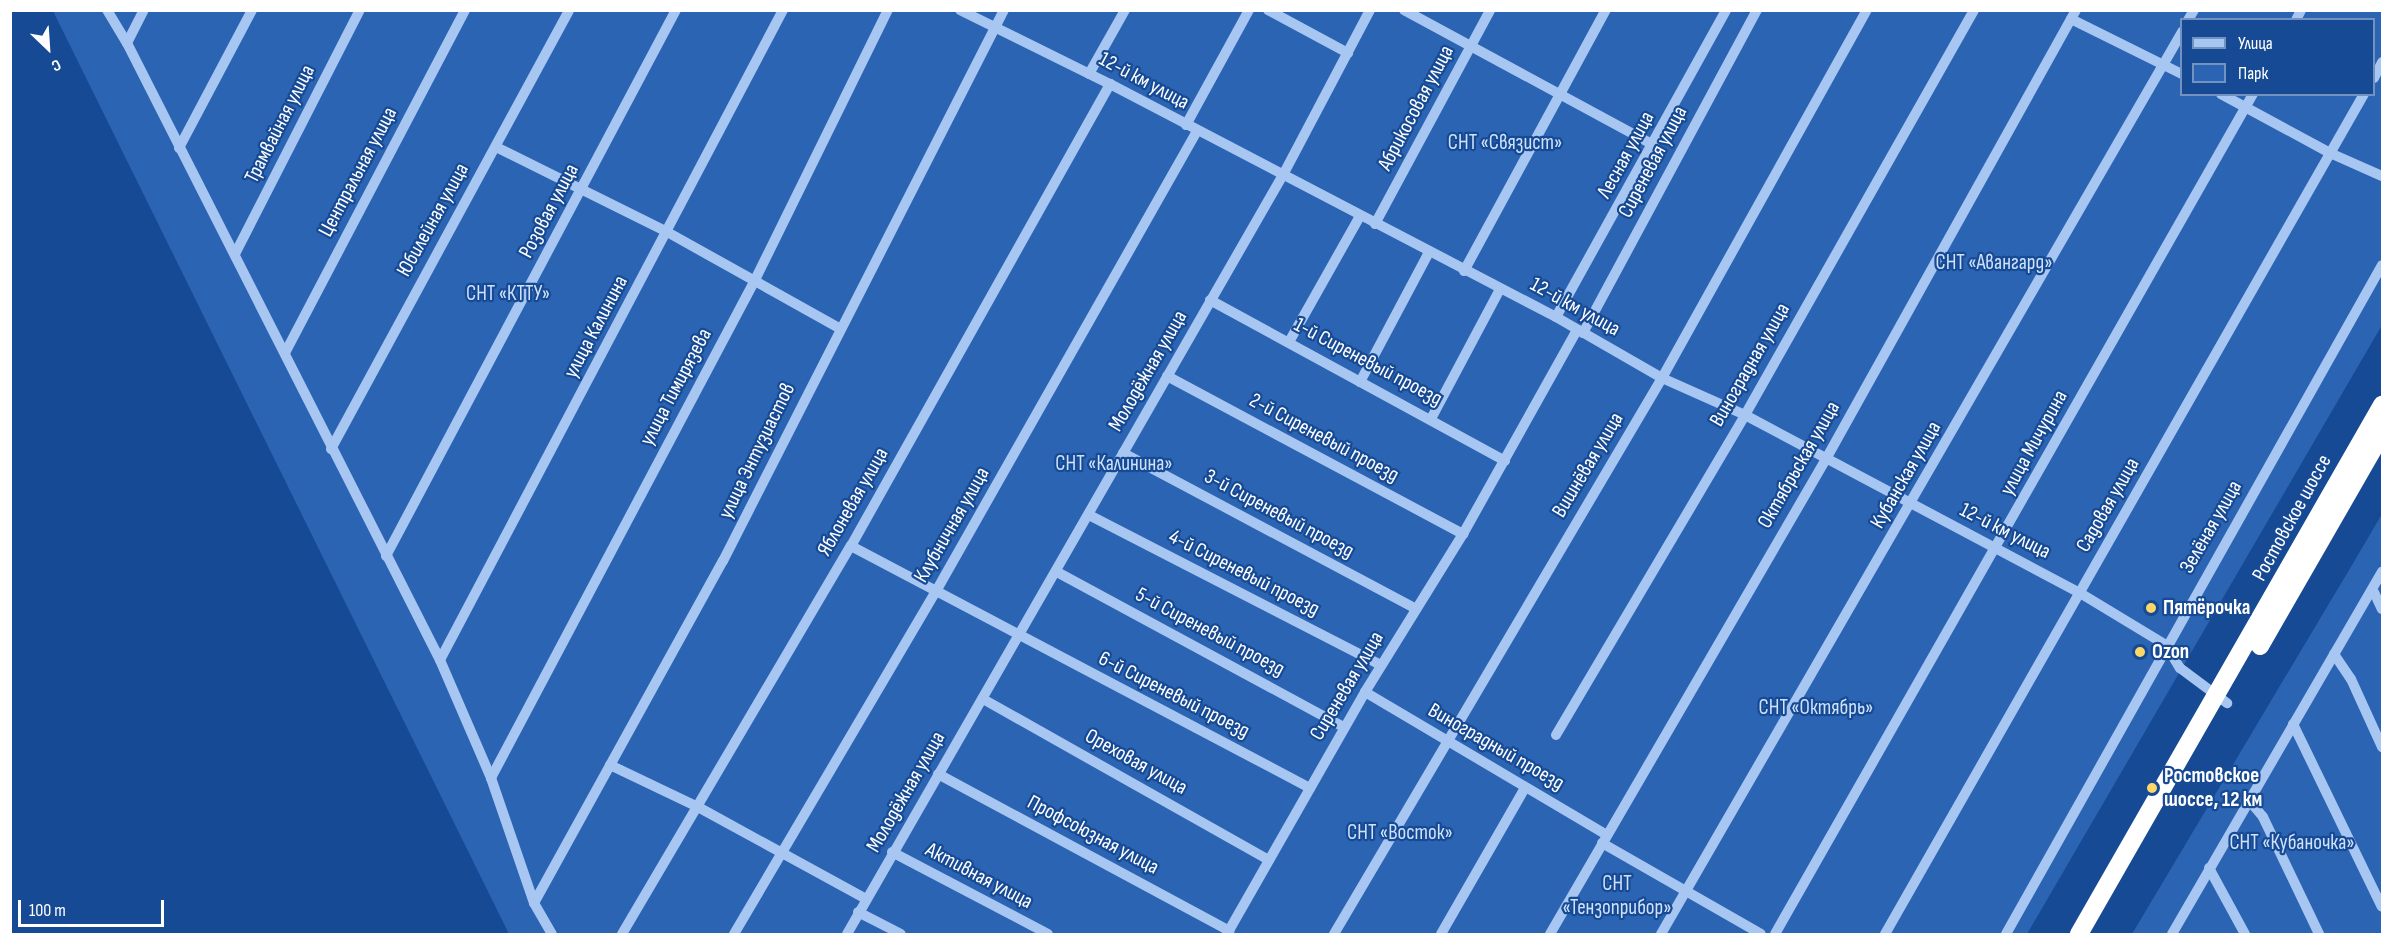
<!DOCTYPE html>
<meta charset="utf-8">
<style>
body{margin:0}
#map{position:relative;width:2393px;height:945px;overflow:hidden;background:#174a94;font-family:"Sofia Sans Condensed",sans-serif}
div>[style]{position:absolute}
.green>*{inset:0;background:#2a64b2}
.minor>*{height:10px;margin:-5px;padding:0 5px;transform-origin:5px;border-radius:5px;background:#a7c6f1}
.highway>*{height:18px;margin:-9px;padding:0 9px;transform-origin:9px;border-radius:9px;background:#fff}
.dots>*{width:16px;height:16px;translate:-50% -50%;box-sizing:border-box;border:3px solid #174a94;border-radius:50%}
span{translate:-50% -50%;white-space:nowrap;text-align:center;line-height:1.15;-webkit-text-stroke:4.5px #174a94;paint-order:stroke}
.street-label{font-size:21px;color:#fff}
.park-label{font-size:21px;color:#cee2fc}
.poi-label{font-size:21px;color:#fff;font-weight:700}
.left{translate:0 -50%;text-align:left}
.frame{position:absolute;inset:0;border:12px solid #fff;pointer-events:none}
.legend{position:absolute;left:2180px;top:18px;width:195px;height:78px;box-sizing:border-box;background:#174a94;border:2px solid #7492bf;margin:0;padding:8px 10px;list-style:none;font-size:18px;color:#fff}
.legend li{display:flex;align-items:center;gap:12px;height:30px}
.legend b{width:30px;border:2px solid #7492bf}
.north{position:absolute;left:18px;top:18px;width:60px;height:60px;-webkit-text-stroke:4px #174a94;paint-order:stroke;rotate:155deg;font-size:16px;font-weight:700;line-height:24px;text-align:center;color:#fff}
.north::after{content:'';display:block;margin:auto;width:21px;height:27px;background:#fff;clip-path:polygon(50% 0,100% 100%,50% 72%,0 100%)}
.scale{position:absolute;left:18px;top:900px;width:146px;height:27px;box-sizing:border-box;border:3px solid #fff;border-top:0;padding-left:8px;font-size:18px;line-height:21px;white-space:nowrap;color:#fff;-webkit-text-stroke:4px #174a94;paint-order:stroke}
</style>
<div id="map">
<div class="green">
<div style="clip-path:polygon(evenodd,53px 11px,2382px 11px,2382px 325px,2027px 934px,509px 934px,53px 11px,2182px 20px,2374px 20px,2374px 94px,2182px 94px,2182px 20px)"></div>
<div style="clip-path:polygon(2382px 514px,2382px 934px,2132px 934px,2355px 560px)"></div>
</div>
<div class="minor">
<div style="left:107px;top:10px;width:39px;rotate:59deg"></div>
<div style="left:127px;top:43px;width:692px;rotate:63.1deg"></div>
<div style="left:440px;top:660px;width:129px;rotate:66.6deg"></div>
<div style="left:491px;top:778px;width:132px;rotate:71deg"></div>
<div style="left:534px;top:903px;width:36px;rotate:60deg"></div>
<div style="left:960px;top:10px;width:167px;rotate:26.3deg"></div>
<div style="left:1110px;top:84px;width:503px;rotate:27.58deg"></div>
<div style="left:1556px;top:317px;width:122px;rotate:29.9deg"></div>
<div style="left:1662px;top:378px;width:91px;rotate:24deg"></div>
<div style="left:1745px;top:415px;width:379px;rotate:28deg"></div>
<div style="left:2080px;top:593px;width:100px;rotate:31.2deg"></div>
<div style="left:2166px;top:645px;width:27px;rotate:59deg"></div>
<div style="left:2180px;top:668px;width:59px;rotate:36.7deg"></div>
<div style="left:1268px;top:10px;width:91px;rotate:28.3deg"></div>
<div style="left:1404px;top:10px;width:284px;rotate:28.4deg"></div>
<div style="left:2071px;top:19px;width:124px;rotate:26.4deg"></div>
<div style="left:2188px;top:20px;width:12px;rotate:-59deg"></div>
<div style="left:2296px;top:20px;width:11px;rotate:-63deg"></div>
<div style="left:127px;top:43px;width:37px;rotate:-63deg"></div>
<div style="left:1089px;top:74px;width:73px;rotate:-60.6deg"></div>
<div style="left:2374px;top:78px;width:18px;rotate:-63deg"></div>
<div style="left:2221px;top:94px;width:124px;rotate:28.4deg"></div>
<div style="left:2330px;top:153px;width:57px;rotate:23.9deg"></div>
<div style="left:1186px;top:125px;width:131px;rotate:-61.3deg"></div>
<div style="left:496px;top:147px;width:193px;rotate:26.4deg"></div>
<div style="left:669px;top:233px;width:195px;rotate:29.2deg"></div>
<div style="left:179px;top:148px;width:156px;rotate:-62.1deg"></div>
<div style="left:1375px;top:224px;width:243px;rotate:-61.7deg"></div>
<div style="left:235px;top:254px;width:274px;rotate:-62.9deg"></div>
<div style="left:1464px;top:271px;width:297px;rotate:-61.5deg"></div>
<div style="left:1210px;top:300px;width:336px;rotate:28.6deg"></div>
<div style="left:1556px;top:317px;width:351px;rotate:-61deg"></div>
<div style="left:1583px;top:333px;width:367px;rotate:-61.7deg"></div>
<div style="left:1289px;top:342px;width:145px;rotate:-60.6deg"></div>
<div style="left:285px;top:353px;width:387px;rotate:-62.3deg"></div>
<div style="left:1167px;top:376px;width:336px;rotate:28.1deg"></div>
<div style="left:1360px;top:382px;width:147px;rotate:-62deg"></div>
<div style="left:1432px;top:417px;width:145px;rotate:-62deg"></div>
<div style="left:331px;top:449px;width:499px;rotate:-61.5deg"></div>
<div style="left:1123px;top:453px;width:332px;rotate:28deg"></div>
<div style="left:1089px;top:515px;width:328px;rotate:27.2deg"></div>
<div style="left:851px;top:546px;width:519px;rotate:27.8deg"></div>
<div style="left:386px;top:556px;width:618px;rotate:-62.03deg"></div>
<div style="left:1057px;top:572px;width:326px;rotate:28.4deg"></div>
<div style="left:2373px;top:590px;width:21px;rotate:65deg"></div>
<div style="left:2334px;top:654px;width:30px;rotate:56deg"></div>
<div style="left:2351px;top:679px;width:75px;rotate:65.5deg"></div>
<div style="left:440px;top:660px;width:735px;rotate:-62.18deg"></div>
<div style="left:1365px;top:692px;width:281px;rotate:30.6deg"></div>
<div style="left:983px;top:699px;width:328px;rotate:29.4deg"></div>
<div style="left:2293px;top:724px;width:203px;rotate:64.1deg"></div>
<div style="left:1556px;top:735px;width:372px;rotate:-59.4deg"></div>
<div style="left:1745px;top:415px;width:465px;rotate:-60.5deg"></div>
<div style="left:610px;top:765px;width:98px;rotate:25.5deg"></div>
<div style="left:698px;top:807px;width:192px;rotate:28.7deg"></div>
<div style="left:938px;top:774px;width:331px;rotate:28.3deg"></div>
<div style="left:491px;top:778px;width:561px;rotate:-62.07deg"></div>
<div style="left:754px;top:282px;width:303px;rotate:-63.8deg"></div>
<div style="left:2248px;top:799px;width:23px;rotate:50deg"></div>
<div style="left:2263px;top:817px;width:130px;rotate:64.4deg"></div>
<div style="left:1602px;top:843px;width:183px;rotate:29.8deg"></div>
<div style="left:892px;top:852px;width:176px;rotate:27.7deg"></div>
<div style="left:2209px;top:868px;width:75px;rotate:61.4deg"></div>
<div style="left:534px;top:903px;width:391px;rotate:-61.1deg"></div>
<div style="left:723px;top:561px;width:619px;rotate:-62.98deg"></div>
<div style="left:858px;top:912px;width:48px;rotate:27.1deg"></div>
<div style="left:622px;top:934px;width:451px;rotate:-59.5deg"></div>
<div style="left:851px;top:546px;width:530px;rotate:-60.72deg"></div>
<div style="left:734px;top:934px;width:396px;rotate:-59.5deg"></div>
<div style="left:935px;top:593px;width:531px;rotate:-60.44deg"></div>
<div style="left:847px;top:934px;width:875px;rotate:-60.13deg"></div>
<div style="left:1283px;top:175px;width:187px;rotate:-62.2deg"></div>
<div style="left:1227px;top:934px;width:279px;rotate:-60.3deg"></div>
<div style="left:1365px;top:692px;width:186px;rotate:-58.2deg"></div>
<div style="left:1463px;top:534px;width:234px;rotate:-60.8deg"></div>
<div style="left:1334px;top:934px;width:646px;rotate:-59.46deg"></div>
<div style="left:1662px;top:378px;width:421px;rotate:-60.9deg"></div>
<div style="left:1441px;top:934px;width:168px;rotate:-60.1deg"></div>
<div style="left:1550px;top:934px;width:549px;rotate:-59.84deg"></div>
<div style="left:1826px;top:459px;width:514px;rotate:-60.89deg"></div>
<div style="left:1661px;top:934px;width:1042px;rotate:-59.99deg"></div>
<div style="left:1775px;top:934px;width:966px;rotate:-60.36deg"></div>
<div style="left:1885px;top:934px;width:967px;rotate:-60.31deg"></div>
<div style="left:2006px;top:934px;width:767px;rotate:-60.66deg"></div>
<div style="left:2172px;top:934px;width:419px;rotate:-59.9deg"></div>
</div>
<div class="highway">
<div style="left:2260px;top:646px;width:245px;rotate:-60.1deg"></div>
<div style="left:2079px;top:934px;width:610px;rotate:-60.2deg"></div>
</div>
<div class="dots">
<div style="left:2151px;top:608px;background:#ffd767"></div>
<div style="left:2140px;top:652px;background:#ffd767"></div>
<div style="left:2152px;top:788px;background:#ffd767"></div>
</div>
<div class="street-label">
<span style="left:1144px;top:81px;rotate:28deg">12-й км улица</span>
<span style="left:1416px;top:108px;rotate:-62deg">Абрикосовая улица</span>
<span style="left:280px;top:124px;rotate:-63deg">Трамвайная улица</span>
<span style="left:1626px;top:155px;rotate:-61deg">Лесная улица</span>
<span style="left:1653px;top:162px;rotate:-62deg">Сиреневая улица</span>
<span style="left:358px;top:172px;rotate:-62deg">Центральная улица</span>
<span style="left:549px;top:211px;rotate:-62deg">Розовая улица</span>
<span style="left:433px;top:220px;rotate:-61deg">Юбилейная улица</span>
<span style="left:1575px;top:307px;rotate:29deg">12-й км улица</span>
<span style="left:596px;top:327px;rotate:-62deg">улица Калинина</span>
<span style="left:1368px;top:362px;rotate:28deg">1-й Сиреневый проезд</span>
<span style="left:1750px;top:365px;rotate:-60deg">Виноградная улица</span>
<span style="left:1148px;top:371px;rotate:-60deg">Молодёжная улица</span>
<span style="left:676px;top:387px;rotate:-62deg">улица Тимирязева</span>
<span style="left:1324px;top:438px;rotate:28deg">2-й Сиреневый проезд</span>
<span style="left:2034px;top:443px;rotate:-61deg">улица Мичурина</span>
<span style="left:757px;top:451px;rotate:-64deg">улица Энтузиастов</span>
<span style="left:1588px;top:465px;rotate:-59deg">Вишнёвая улица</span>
<span style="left:1799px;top:465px;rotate:-60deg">Октябрьская улица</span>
<span style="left:1906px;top:475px;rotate:-60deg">Кубанская улица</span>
<span style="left:853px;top:502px;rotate:-60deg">Яблоневая улица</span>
<span style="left:2108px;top:505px;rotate:-60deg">Садовая улица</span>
<span style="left:1279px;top:514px;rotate:28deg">3-й Сиреневый проезд</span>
<span style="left:2292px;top:518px;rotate:-61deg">Ростовское шоссе</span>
<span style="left:952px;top:525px;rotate:-60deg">Клубничная улица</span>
<span style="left:2211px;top:527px;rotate:-60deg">Зелёная улица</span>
<span style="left:2005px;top:531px;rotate:27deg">12-й км улица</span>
<span style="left:1244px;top:573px;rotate:27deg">4-й Сиреневый проезд</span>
<span style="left:1210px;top:632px;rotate:28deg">5-й Сиреневый проезд</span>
<span style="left:1347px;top:686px;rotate:-59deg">Сиреневая улица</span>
<span style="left:1174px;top:695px;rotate:27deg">6-й Сиреневый проезд</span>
<span style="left:1496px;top:747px;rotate:30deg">Виноградный проезд</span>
<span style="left:1136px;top:762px;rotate:29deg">Ореховая улица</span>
<span style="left:906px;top:792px;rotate:-60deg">Молодёжная улица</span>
<span style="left:1093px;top:835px;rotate:28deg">Профсоюзная улица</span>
<span style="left:979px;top:876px;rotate:28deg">Активная улица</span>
</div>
<div class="park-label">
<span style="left:1505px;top:143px">СНТ «Связист»</span>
<span style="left:1994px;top:263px">СНТ «Авангард»</span>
<span style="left:508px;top:294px">СНТ «КТТУ»</span>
<span style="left:1114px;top:464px">СНТ «Калинина»</span>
<span style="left:1816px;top:708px">СНТ «Октябрь»</span>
<span style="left:1400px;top:833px">СНТ «Восток»</span>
<span style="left:2292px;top:843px">СНТ «Кубаночка»</span>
<span style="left:1617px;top:896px">СНТ<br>«Тензоприбор»</span>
</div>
<div class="poi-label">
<span class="left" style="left:2163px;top:608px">Пятёрочка</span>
<span class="left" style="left:2152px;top:652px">Ozon</span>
<span class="left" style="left:2164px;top:788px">Ростовское<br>шоссе, 12 км</span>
</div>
<div class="frame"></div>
<ul class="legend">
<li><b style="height:8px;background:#a7c6f1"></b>Улица</li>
<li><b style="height:16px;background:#2a64b2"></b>Парк</li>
</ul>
<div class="north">С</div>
<div class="scale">100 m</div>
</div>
